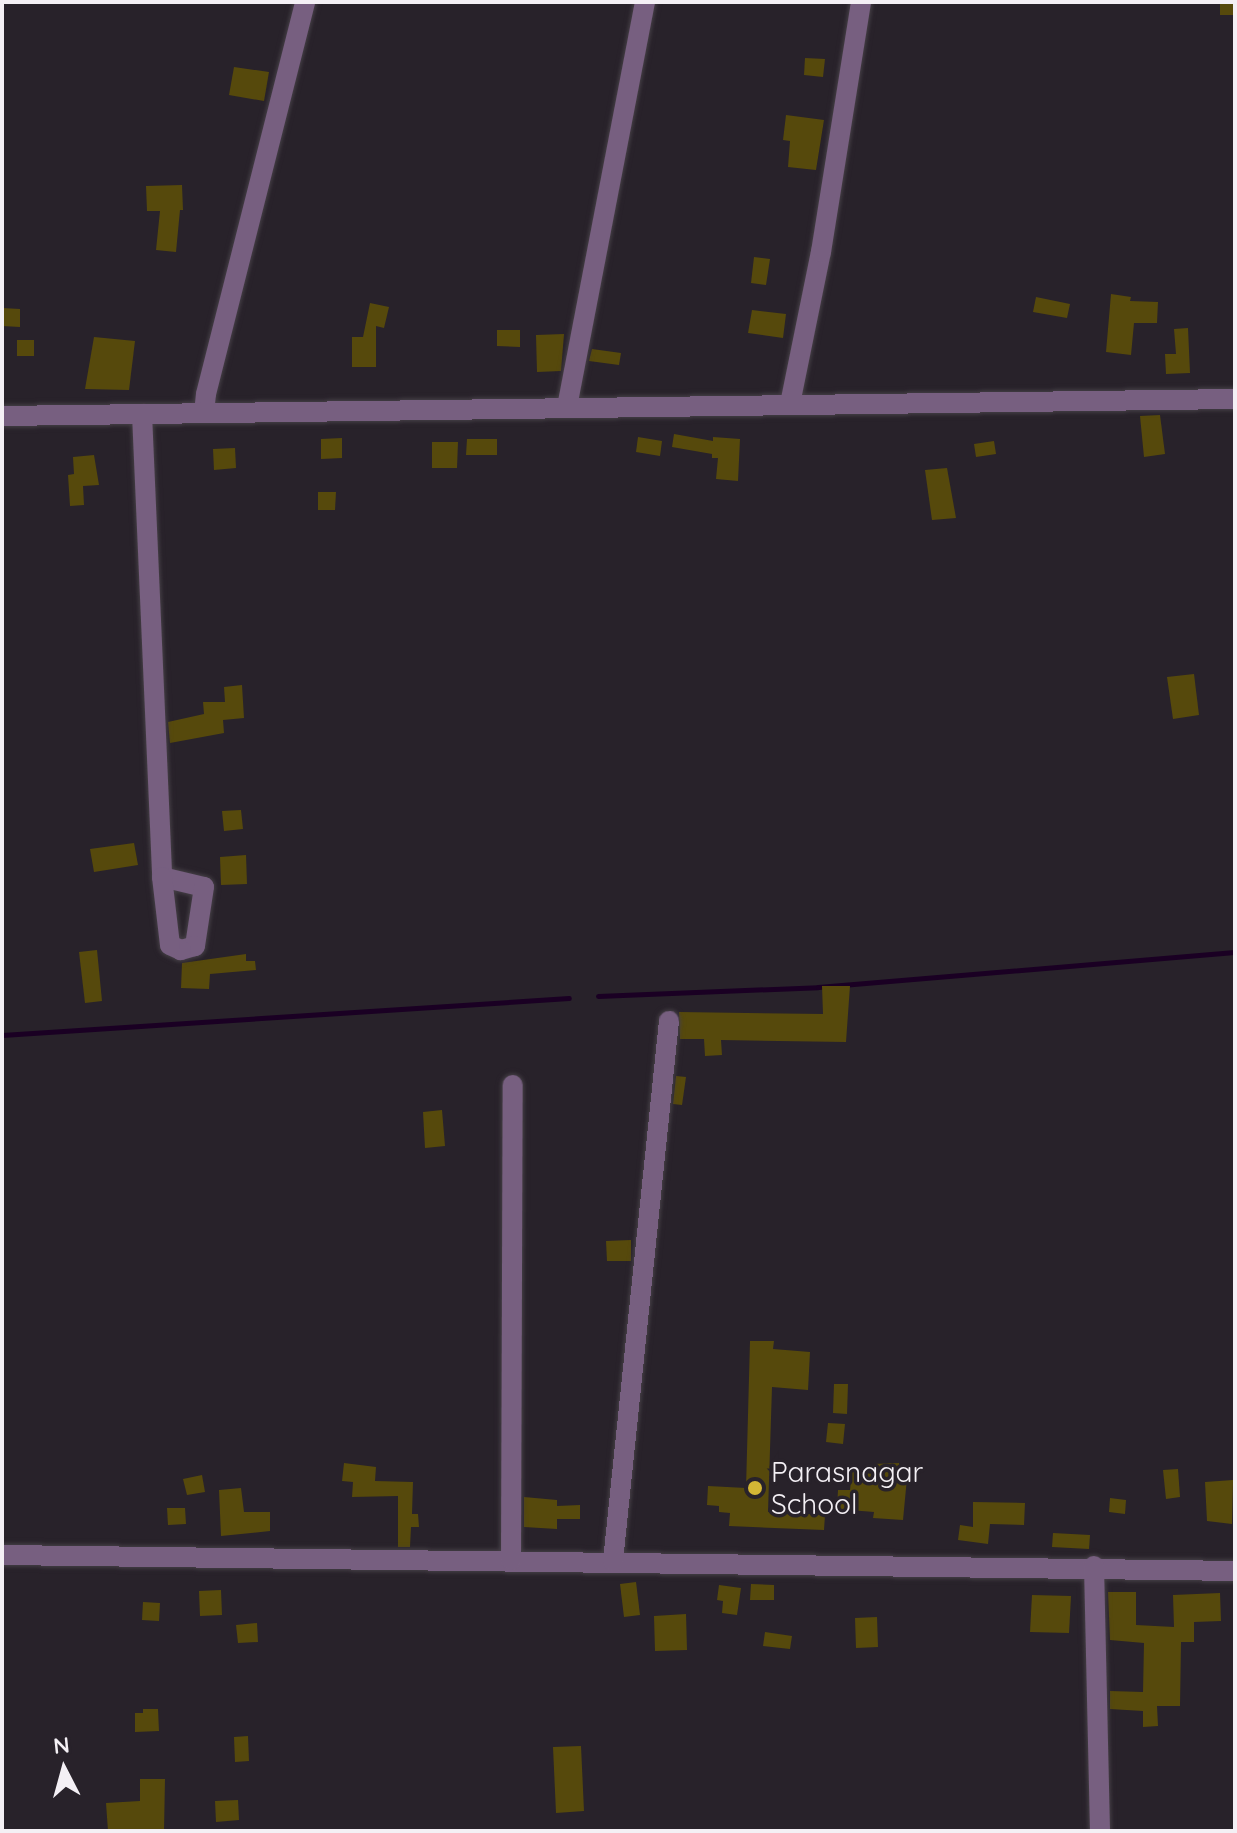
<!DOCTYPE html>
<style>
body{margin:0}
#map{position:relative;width:1237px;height:1833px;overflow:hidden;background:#28222a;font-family:Quicksand,sans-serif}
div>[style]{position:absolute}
.stream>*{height:5px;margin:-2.5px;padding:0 2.5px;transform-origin:2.5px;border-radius:2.5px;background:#1a0023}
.building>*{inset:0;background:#56490c}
.roads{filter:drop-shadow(0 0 2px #453f46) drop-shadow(0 0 2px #453f46)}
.minor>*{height:20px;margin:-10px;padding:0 10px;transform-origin:10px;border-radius:10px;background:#775f80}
.dots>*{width:22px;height:22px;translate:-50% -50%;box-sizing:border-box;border:4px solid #28222a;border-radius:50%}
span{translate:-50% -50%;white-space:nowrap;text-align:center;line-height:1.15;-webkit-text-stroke:7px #28222a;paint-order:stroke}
.poi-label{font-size:28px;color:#f4f0f5}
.left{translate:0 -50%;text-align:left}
.frame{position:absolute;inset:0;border:4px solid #f4f0f5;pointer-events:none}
.north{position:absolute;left:24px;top:1729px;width:80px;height:80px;-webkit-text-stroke:6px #28222a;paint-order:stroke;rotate:354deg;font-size:22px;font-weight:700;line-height:32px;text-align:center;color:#f4f0f5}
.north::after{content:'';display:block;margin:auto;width:28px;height:36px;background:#f4f0f5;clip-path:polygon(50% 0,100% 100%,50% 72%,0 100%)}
</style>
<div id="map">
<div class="stream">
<div style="left:598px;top:996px;width:220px;rotate:-2.3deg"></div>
<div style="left:818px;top:987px;width:418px;rotate:-4.8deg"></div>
<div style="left:2px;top:1035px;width:568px;rotate:-3.73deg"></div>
</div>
<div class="building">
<div style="clip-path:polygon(1220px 2px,1235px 2px,1235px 15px,1220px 15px)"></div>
<div style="clip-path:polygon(805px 58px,825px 59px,823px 77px,804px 75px)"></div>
<div style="clip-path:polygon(234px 67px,269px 72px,264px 101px,229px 95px)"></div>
<div style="clip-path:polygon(786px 115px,824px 120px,816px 170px,788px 167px,790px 141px,783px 140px)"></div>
<div style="clip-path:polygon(182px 185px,183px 210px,180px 210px,176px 252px,156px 250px,160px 211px,147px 211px,146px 186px)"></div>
<div style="clip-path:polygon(754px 257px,770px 259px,766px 285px,751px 283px)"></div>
<div style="clip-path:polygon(1111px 294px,1131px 297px,1130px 301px,1158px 302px,1157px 323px,1134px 323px,1131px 355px,1106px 352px)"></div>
<div style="clip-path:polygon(1036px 297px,1070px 304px,1067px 318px,1033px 312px)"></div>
<div style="clip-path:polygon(370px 303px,389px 307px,384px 328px,376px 326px,376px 367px,352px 367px,352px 337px,363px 337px)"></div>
<div style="clip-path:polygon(2px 308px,20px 309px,20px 327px,2px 326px)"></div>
<div style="clip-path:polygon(752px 310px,786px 314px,783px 338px,748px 333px)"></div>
<div style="clip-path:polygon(1188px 328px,1190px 373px,1166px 374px,1165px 354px,1176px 354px,1174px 329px)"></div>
<div style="clip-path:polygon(497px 330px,520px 330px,520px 347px,497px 346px)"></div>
<div style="clip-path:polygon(564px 334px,561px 371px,537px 372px,536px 335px)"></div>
<div style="clip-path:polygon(94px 337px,135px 341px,129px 390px,85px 389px)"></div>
<div style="clip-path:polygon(17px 340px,34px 340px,34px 356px,17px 356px)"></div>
<div style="clip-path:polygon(592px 349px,621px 353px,619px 365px,589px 361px)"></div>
<div style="clip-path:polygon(1160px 415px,1165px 454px,1144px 457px,1140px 416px)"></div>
<div style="clip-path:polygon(674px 434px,713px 441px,713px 437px,740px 439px,738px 481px,716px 479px,718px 458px,712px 458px,712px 454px,672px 447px)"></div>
<div style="clip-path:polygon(638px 437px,662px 441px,660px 456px,636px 452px)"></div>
<div style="clip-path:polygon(342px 438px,342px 458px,321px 459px,321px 439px)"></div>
<div style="clip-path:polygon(467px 439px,497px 439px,497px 455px,466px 455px)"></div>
<div style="clip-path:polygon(994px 441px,996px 454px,976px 457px,974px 444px)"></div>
<div style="clip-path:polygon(432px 442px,458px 442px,457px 468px,432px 468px)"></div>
<div style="clip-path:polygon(235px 448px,236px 468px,214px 470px,213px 449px)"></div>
<div style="clip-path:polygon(94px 455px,99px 485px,83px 486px,84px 505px,70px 506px,68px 475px,74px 474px,73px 457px)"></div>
<div style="clip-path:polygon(947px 468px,956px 518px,932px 520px,925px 470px)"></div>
<div style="clip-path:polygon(318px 492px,336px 492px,335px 510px,318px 510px)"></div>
<div style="clip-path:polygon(1194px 674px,1199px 715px,1173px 719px,1167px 677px)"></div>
<div style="clip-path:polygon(242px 685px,244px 718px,223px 720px,224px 733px,170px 743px,168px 722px,204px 714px,203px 702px,225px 702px,224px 687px)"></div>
<div style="clip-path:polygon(241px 810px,243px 829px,224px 831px,222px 811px)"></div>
<div style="clip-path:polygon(134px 843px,138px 865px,94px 872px,90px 849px)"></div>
<div style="clip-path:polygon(246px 855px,247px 884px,221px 885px,220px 857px)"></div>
<div style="clip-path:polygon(97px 950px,102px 1001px,85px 1003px,79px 952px)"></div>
<div style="clip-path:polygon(246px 954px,246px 961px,255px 961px,256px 970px,210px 974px,209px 989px,181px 988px,182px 963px)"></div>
<div style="clip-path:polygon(822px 986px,850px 986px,846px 1042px,721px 1040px,722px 1055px,705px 1056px,704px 1039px,680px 1039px,679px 1012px,823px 1014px)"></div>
<div style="clip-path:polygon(676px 1076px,686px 1077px,682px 1105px,673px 1104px)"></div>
<div style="clip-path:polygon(442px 1110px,445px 1146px,425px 1148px,423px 1112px)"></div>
<div style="clip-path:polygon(631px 1240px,631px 1261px,607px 1261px,606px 1241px)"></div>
<div style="clip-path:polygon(750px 1341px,774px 1341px,773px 1349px,810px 1352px,808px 1390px,772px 1387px,768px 1512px,825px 1515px,824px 1530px,729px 1526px,730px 1513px,719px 1512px,719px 1506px,707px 1505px,708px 1486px,746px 1488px)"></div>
<div style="clip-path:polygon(834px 1384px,848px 1384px,847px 1414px,833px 1413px)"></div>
<div style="clip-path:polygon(828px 1423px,845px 1424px,843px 1444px,826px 1442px)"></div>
<div style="clip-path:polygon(344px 1463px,376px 1467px,375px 1481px,413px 1482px,412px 1514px,418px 1514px,419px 1527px,411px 1527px,410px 1547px,398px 1547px,398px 1496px,352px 1497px,353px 1482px,342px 1481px)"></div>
<div style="clip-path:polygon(899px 1463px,900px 1478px,907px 1478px,903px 1520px,873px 1518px,874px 1512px,837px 1509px,838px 1490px,850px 1490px,852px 1472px,874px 1474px,873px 1464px)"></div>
<div style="clip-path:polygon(1178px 1469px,1180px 1497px,1166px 1499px,1163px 1470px)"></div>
<div style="clip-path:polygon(202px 1475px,205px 1492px,187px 1495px,183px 1479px)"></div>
<div style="clip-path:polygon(1233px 1480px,1232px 1524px,1207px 1521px,1205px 1482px)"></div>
<div style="clip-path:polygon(241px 1488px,244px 1512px,270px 1512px,270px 1531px,221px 1536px,219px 1490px)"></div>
<div style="clip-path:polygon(524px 1497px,557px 1500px,557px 1506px,580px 1505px,580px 1519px,557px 1519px,557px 1529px,524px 1527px)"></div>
<div style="clip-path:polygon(1110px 1498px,1126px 1500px,1125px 1514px,1109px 1512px)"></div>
<div style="clip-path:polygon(973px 1502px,1025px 1503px,1024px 1525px,990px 1524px,988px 1544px,958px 1540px,960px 1525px,973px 1527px)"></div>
<div style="clip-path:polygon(167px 1508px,185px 1508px,186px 1524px,168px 1525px)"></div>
<div style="clip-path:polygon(1053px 1533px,1090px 1535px,1089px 1549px,1052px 1547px)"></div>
<div style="clip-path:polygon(636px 1582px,640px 1615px,624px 1617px,620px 1584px)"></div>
<div style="clip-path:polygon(751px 1584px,774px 1585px,774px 1600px,750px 1600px)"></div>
<div style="clip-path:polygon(719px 1585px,741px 1588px,737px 1615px,722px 1613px,723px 1601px,717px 1600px)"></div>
<div style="clip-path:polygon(221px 1590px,222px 1615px,200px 1616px,199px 1591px)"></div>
<div style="clip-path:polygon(1108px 1592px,1136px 1592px,1136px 1625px,1174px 1627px,1173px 1595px,1220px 1593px,1221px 1621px,1194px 1622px,1194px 1642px,1181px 1642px,1180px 1706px,1157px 1706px,1158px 1726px,1143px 1727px,1143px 1711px,1110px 1709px,1110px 1691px,1143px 1692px,1144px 1643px,1110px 1640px)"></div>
<div style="clip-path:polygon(1032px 1595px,1071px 1596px,1069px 1633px,1030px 1632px)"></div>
<div style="clip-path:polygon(143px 1602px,160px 1603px,159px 1621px,142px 1620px)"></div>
<div style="clip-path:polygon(686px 1614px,687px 1650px,655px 1651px,654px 1616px)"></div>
<div style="clip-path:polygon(877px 1617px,878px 1647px,856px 1648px,855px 1618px)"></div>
<div style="clip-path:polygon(257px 1623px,258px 1642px,238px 1643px,236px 1625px)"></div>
<div style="clip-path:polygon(765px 1632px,792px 1636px,790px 1649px,763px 1646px)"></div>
<div style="clip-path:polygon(143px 1709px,158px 1709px,159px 1731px,135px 1732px,135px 1713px,143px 1713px)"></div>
<div style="clip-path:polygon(248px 1736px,249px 1761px,235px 1762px,234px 1737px)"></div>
<div style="clip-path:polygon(581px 1746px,584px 1811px,556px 1813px,553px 1747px)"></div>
<div style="clip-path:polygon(140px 1779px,165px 1779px,164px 1831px,108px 1831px,106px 1803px,140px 1801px)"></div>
<div style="clip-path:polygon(238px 1800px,239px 1820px,216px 1822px,215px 1801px)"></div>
</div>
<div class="roads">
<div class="minor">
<div style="left:790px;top:404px;width:155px;rotate:-78.5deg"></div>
<div style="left:821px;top:252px;width:253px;rotate:-80.9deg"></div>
<div style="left:567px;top:407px;width:412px;rotate:-79.1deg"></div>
<div style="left:204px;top:413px;width:19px;rotate:-84deg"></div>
<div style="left:206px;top:394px;width:404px;rotate:-75.8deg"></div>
<div style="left:142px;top:414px;width:463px;rotate:87.5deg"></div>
<div style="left:162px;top:877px;width:43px;rotate:13.4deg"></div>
<div style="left:204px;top:887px;width:60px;rotate:98.7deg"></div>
<div style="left:195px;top:946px;width:15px;rotate:164deg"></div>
<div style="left:181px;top:950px;width:12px;rotate:-156deg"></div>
<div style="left:170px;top:945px;width:68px;rotate:-96.7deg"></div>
<div style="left:2px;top:416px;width:1233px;rotate:-0.79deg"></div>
<div style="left:2px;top:1555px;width:1233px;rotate:0.74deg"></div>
<div style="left:511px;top:1560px;width:475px;rotate:-89.8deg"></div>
<div style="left:613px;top:1561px;width:543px;rotate:-84.08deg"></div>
<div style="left:1094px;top:1566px;width:265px;rotate:88.7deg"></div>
</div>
</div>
<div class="dots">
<div style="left:755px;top:1488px;background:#d3b635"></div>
</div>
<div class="poi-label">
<span class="left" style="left:771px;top:1488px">Parasnagar<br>School</span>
</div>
<div class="frame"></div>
<div class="north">N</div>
</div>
